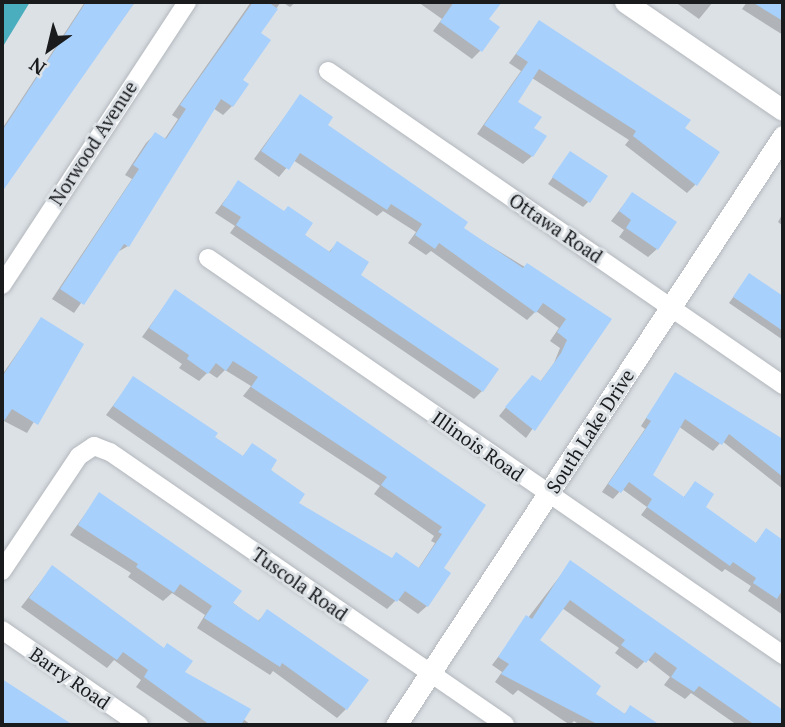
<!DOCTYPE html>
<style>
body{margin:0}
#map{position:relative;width:785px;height:727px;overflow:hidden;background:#dce1e6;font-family:"PT Serif",serif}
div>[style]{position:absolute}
.water>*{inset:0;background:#4aaebe}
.shadow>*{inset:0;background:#0003}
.building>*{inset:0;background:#a7d0fc}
.roads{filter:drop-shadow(0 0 2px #b2b7bc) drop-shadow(0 0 2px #b2b7bc)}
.minor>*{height:18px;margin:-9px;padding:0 9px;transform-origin:9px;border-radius:9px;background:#fff}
.tertiary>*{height:21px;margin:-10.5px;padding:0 10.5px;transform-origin:10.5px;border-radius:10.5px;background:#fff}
span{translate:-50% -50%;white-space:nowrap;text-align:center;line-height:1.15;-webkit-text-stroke:6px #dce1e6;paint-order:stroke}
.street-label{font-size:19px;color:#191b1d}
.frame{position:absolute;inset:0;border:4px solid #191b1d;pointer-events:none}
.north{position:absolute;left:14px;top:14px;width:70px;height:70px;-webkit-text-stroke:5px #dce1e6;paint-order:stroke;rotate:214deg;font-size:19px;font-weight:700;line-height:28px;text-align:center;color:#191b1d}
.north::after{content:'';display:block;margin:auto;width:24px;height:32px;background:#191b1d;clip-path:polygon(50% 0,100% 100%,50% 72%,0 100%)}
</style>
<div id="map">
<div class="water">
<div style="clip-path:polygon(2px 2px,30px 2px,2px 48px)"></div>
</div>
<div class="shadow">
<div style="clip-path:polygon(85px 2px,135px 2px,2px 186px,2px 129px)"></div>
<div style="clip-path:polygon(251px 2px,281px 2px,258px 33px,232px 106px,223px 115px,213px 108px,128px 246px,116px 253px,74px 313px,52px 299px,132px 179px,125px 175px,146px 143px,155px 134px,164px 140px,178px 119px,172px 115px)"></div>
<div style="clip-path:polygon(282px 2px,296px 2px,290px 7px)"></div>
<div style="clip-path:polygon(418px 2px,489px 2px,496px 7px,487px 20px,480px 51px,472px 59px,433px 31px,442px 19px)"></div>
<div style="clip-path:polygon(675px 2px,713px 2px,699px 19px)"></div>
<div style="clip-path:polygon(747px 2px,783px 2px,783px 35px,742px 9px)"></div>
<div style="clip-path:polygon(539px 23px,683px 129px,695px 185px,687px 193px,625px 145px,629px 140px,532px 78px,515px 102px,532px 128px,532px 156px,523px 164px,477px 134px,521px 71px,509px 63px)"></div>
<div style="clip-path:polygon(300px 96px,325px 125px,461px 228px,610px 319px,526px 438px,499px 416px,524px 385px,540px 382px,554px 363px,560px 348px,550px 341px,559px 328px,536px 311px,527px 320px,431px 251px,426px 255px,408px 243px,416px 232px,383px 211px,377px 216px,293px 160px,279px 177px,254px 159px)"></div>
<div style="clip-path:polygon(570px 153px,588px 202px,583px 207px,548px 184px)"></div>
<div style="clip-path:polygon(238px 183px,328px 253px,337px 243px,359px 275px,482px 391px,474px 399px,230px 233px,235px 226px,215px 213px)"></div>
<div style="clip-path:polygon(632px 194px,657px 249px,648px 257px,619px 237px,624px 230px,611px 221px)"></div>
<div style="clip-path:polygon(783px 213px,783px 226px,778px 222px)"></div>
<div style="clip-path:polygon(749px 275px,783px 298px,783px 340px,729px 303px)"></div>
<div style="clip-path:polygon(175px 291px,484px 506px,441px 569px,427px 606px,418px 614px,397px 599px,387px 609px,106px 415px,133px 379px,242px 457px,252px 445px,297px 504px,391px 560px,418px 569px,435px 543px,431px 541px,434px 536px,374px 494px,380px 486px,243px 396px,251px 386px,225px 370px,217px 378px,208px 372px,199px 381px,179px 368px,182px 364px,142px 337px)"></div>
<div style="clip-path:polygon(41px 319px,82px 344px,27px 433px,2px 420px,2px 375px)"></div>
<div style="clip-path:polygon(675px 374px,783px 442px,783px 489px,722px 441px,713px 451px,678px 426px,651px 476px,683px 498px,695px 484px,703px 507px,755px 544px,766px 531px,783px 542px,783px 615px,748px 591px,751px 586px,725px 569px,722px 572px,641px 515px,647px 507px,622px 489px,613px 499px,602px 492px,645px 429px,641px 426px)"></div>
<div style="clip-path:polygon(99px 495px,257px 622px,268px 611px,346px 709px,337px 718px,273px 671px,270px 675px,197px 628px,205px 615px,172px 593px,163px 601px,128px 577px,131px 573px,70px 535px)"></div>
<div style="clip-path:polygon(570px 563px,783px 713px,783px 725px,737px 725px,691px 693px,685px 699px,664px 685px,670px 677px,647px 659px,637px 669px,615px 653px,619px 648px,562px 608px,538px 640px,593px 694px,623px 715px,631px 708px,648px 720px,645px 725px,580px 725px,574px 721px,570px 725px,518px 690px,513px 695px,495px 682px,502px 672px,492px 665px)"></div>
<div style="clip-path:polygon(52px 567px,183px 673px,251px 725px,192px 725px,136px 687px,141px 680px,114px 660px,107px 668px,21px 607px)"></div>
<div style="clip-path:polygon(2px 681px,66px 725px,2px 725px)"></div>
</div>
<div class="building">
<div style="clip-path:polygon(86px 2px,135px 2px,2px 192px,2px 131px)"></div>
<div style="clip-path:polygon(253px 2px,268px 2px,278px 9px,261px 33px,271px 40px,243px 80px,249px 84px,233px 107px,221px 99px,129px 247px,124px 244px,84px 305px,60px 289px,139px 169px,133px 165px,155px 132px,166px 139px,186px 109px,180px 105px)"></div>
<div style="clip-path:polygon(454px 2px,502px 2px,489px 19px,500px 27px,482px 52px,440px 22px)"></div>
<div style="clip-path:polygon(752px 2px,783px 2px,783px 21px)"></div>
<div style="clip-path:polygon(539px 20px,691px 120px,685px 128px,720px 152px,697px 186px,633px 136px,636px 131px,539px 69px,518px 102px,542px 117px,534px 128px,547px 136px,533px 157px,484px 125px,528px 62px,516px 54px)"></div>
<div style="clip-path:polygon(300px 94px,333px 117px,328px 125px,468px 222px,464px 228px,523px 268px,527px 263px,612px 319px,535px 431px,505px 407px,532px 375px,541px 381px,561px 353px,567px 340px,557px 332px,566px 319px,543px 303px,536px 313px,439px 243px,435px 249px,415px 235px,422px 224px,391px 204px,387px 210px,300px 153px,289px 170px,261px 151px)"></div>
<div style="clip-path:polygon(570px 151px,608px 176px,590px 203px,552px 177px)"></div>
<div style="clip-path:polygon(238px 180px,284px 211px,288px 206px,313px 223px,305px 235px,330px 252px,337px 241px,369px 262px,361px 275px,499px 369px,483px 392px,236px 225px,241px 217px,222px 205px)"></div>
<div style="clip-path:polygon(632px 192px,677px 222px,658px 250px,626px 228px,631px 220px,619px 211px)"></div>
<div style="clip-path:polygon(749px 273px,783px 296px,783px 331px,733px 297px)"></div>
<div style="clip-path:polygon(175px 289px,486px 505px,444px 568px,451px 573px,428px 607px,405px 591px,397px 602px,113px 406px,133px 376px,218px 433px,215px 437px,243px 456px,252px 443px,277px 460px,271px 470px,305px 494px,299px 503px,392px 558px,396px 552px,419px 568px,442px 534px,438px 532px,442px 527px,381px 485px,387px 477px,251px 387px,258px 377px,233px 361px,226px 371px,216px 363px,208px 374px,187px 359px,189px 355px,149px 328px)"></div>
<div style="clip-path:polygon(41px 317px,84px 344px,38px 425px,12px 409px,2px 424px,2px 377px)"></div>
<div style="clip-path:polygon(675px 372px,783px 439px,783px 477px,729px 434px,722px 445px,685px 419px,653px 475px,684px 497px,695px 481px,714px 494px,706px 507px,756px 543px,766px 528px,783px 540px,783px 589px,777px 599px,753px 583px,756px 578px,733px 562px,730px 566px,647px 507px,652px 499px,629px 482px,621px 493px,608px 484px,651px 421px,646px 418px)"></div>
<div style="clip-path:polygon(99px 492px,242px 591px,233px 603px,259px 621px,267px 609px,369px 680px,347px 710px,282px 663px,280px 667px,204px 618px,212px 606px,180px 584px,174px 593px,136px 567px,138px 564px,78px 525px)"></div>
<div style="clip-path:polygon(570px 560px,783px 710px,783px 725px,755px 725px,699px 686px,694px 692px,671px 677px,677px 668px,655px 652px,646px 663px,621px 645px,625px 640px,570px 600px,540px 640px,601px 686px,596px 694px,625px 714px,630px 705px,660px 725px,599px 725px,501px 674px,509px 664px,498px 657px,526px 615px,532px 619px)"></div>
<div style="clip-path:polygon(52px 565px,164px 648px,167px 643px,193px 661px,185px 672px,251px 709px,241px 725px,210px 725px,144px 677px,148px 670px,123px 652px,117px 660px,29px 598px)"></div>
<div style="clip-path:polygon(2px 679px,73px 725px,2px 725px)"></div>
</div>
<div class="roads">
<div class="minor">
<div style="left:328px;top:71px;width:553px;rotate:34.61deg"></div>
<div style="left:208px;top:258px;width:699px;rotate:34.62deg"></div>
<div style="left:2px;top:285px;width:338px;rotate:-56.8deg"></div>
<div style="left:2px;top:571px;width:138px;rotate:-56.2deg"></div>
<div style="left:79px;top:456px;width:18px;rotate:-34deg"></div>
<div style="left:94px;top:446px;width:17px;rotate:21deg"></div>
<div style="left:110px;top:452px;width:480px;rotate:34.6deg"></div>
<div style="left:2px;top:630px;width:167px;rotate:34.7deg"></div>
</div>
<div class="tertiary">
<div style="left:625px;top:2px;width:191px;rotate:34.4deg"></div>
<div style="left:396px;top:725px;width:705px;rotate:-56.69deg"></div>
</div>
</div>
<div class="street-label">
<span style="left:93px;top:143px;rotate:-57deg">Norwood Avenue</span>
<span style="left:556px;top:228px;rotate:34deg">Ottawa Road</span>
<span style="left:590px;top:431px;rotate:-57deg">South Lake Drive</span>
<span style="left:478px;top:446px;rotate:35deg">Illinois Road</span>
<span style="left:300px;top:584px;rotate:35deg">Tuscola Road</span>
<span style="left:70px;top:678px;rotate:35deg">Barry Road</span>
</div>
<div class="frame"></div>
<div class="north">N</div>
</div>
